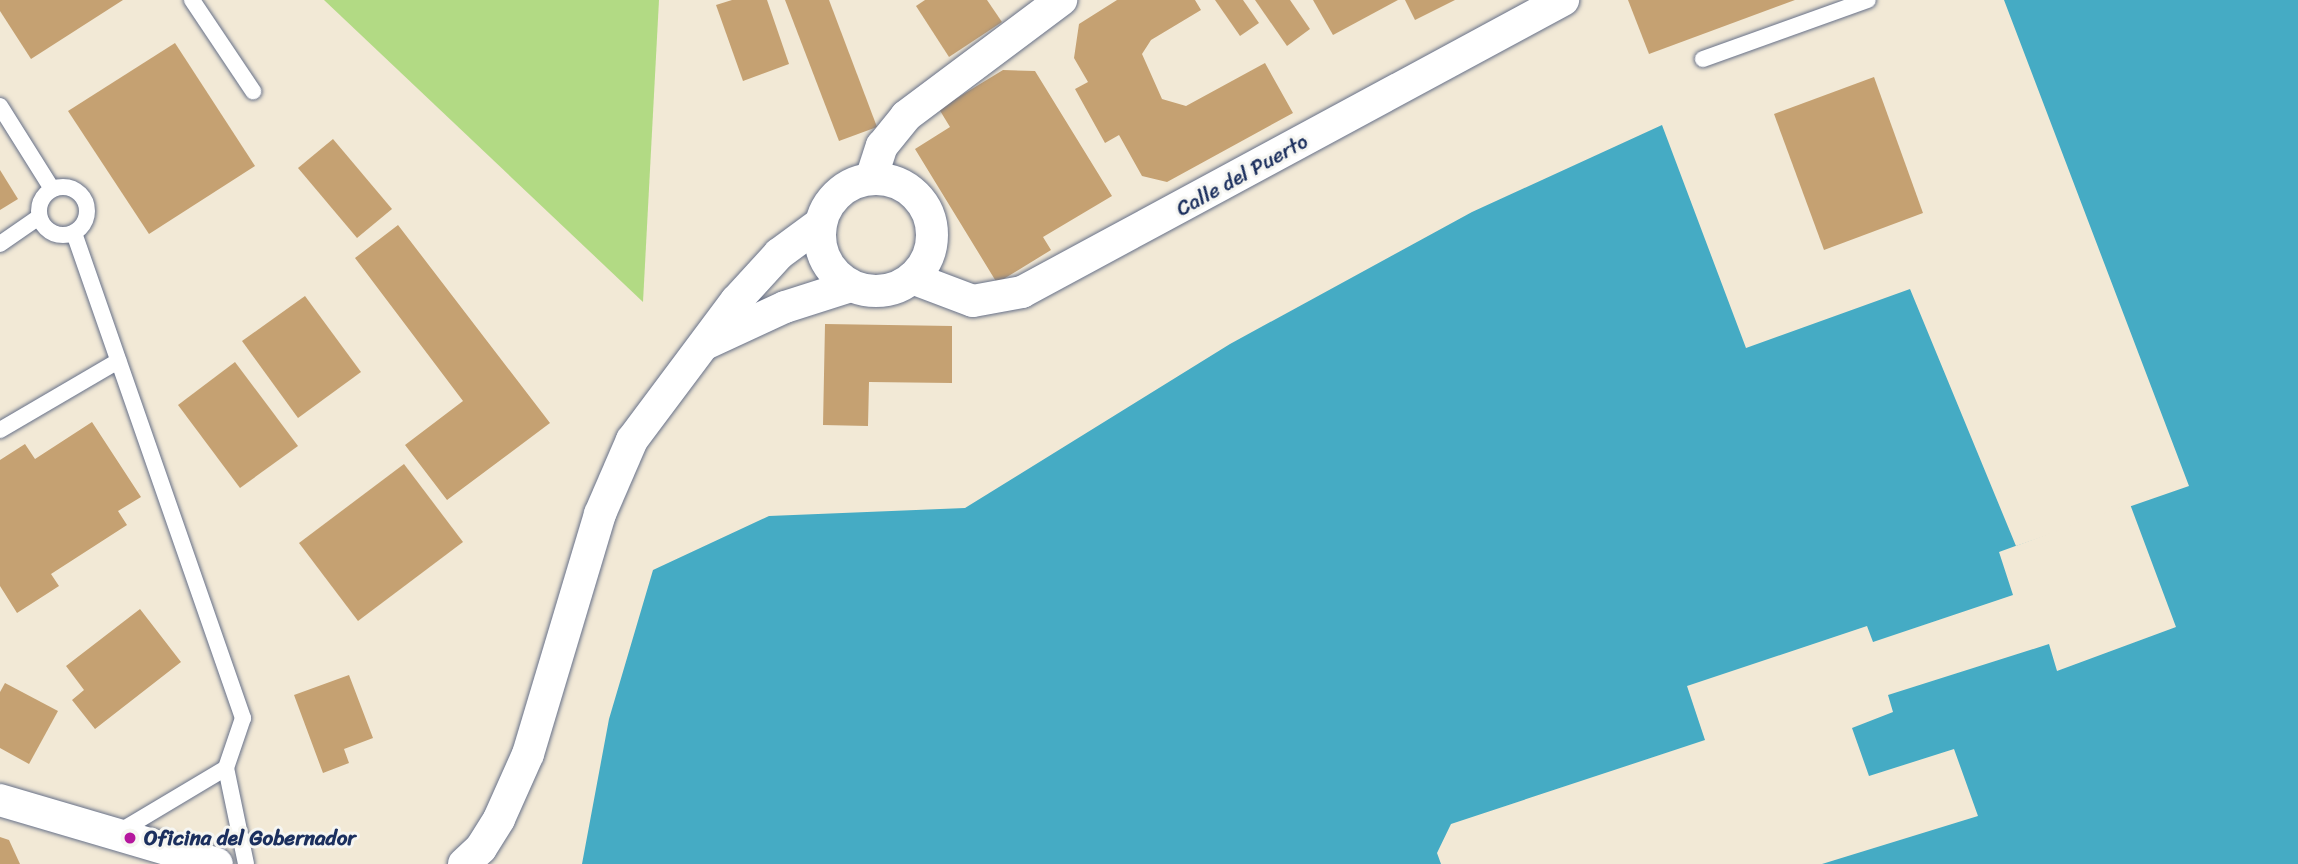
<!DOCTYPE html>
<style>
body{margin:0}
#map{position:relative;width:2298px;height:864px;overflow:hidden;background:#f2e9d6;font-family:Sriracha,sans-serif}
div>[style]{position:absolute}
.green>*{inset:0;background:#b2da84}
.water>*{inset:0;background:#45abc4}
.pier>*{inset:0;background:#f2e9d6}
.building>*{inset:0;background:#c5a172}
.roads{filter:drop-shadow(0 0 2px #667088) drop-shadow(0 0 2px #667088)}
.lane>*{height:16px;margin:-8px;padding:0 8px;transform-origin:8px;border-radius:8px;background:#fff}
.lane>.ring{margin:-8px;padding:0;box-sizing:content-box;background:none;border:16px solid #fff;border-radius:50%}
.street>*{height:32px;margin:-16px;padding:0 16px;transform-origin:16px;border-radius:16px;background:#fff}
.street>.ring{margin:-16px;padding:0;box-sizing:content-box;background:none;border:32px solid #fff;border-radius:50%}
.dots>*{width:19px;height:19px;translate:-50% -50%;box-sizing:border-box;border:4px solid #f6f6f2;border-radius:50%}
span{translate:-50% -50%;white-space:nowrap;text-align:center;line-height:1.15;-webkit-text-stroke:6px #f6f6f2;paint-order:stroke}
.street-label{font-size:21px;color:#1b2f5e}
.poi-label{font-size:21px;color:#1b2f5e;font-weight:700}
.left{translate:0 -50%;text-align:left}
</style>
<div id="map">
<div class="green">
<div style="clip-path:polygon(324px 0,659px 0,643px 302px)"></div>
</div>
<div class="water">
<div style="clip-path:polygon(2004px 0,2298px 0,2298px 864px,582px 864px,609px 719px,653px 570px,769px 516px,965px 508px,1230px 344px,1472px 212px,1662px 125px,1746px 348px,1910px 289px,2016px 546px,2189px 486px)"></div>
</div>
<div class="pier">
<div style="clip-path:polygon(2130px 504px,2176px 627px,2057px 671px,2049px 644px,1888px 695px,1893px 712px,1852px 728px,1869px 776px,1954px 749px,1978px 816px,1822px 864px,1441px 864px,1437px 853px,1451px 824px,1705px 740px,1687px 686px,1867px 626px,1873px 642px,2013px 595px,1999px 552px)"></div>
</div>
<div class="building">
<div style="clip-path:polygon(0 0,123px 0,31px 59px,0 11px)"></div>
<div style="clip-path:polygon(732px 0,767px 0,789px 64px,743px 81px,716px 5px)"></div>
<div style="clip-path:polygon(785px 0,829px 0,877px 127px,839px 141px)"></div>
<div style="clip-path:polygon(925px 0,987px 0,1002px 22px,949px 57px,916px 6px)"></div>
<div style="clip-path:polygon(1117px 0,1195px 0,1201px 10px,1151px 40px,1142px 54px,1162px 99px,1186px 106px,1265px 63px,1293px 113px,1167px 182px,1142px 176px,1119px 135px,1105px 143px,1075px 89px,1088px 82px,1074px 58px,1079px 24px)"></div>
<div style="clip-path:polygon(1215px 0,1243px 0,1259px 23px,1240px 36px)"></div>
<div style="clip-path:polygon(1255px 0,1290px 0,1310px 29px,1287px 46px)"></div>
<div style="clip-path:polygon(1313px 0,1398px 0,1333px 35px)"></div>
<div style="clip-path:polygon(1405px 0,1455px 0,1415px 20px)"></div>
<div style="clip-path:polygon(1628px 0,1795px 0,1649px 54px)"></div>
<div style="clip-path:polygon(175px 43px,255px 166px,149px 234px,68px 111px)"></div>
<div style="clip-path:polygon(1003px 70px,1035px 71px,1112px 196px,1043px 237px,1051px 250px,997px 283px,915px 149px,950px 127px,939px 109px)"></div>
<div style="clip-path:polygon(1874px 77px,1923px 213px,1824px 250px,1774px 114px)"></div>
<div style="clip-path:polygon(333px 139px,392px 209px,357px 238px,298px 168px)"></div>
<div style="clip-path:polygon(0 170px,18px 199px,0 210px)"></div>
<div style="clip-path:polygon(398px 225px,550px 423px,447px 500px,405px 445px,463px 401px,355px 258px)"></div>
<div style="clip-path:polygon(305px 296px,361px 372px,298px 418px,242px 341px)"></div>
<div style="clip-path:polygon(825px 324px,952px 326px,952px 383px,869px 382px,868px 426px,823px 425px)"></div>
<div style="clip-path:polygon(235px 362px,298px 446px,240px 488px,178px 405px)"></div>
<div style="clip-path:polygon(92px 422px,141px 497px,118px 511px,127px 525px,51px 574px,59px 586px,17px 613px,0 586px,0 460px,25px 444px,35px 459px)"></div>
<div style="clip-path:polygon(404px 464px,463px 542px,358px 621px,299px 543px)"></div>
<div style="clip-path:polygon(140px 609px,181px 662px,95px 729px,72px 700px,84px 690px,66px 666px)"></div>
<div style="clip-path:polygon(349px 675px,373px 738px,344px 749px,349px 763px,323px 773px,294px 695px)"></div>
<div style="clip-path:polygon(5px 683px,58px 711px,29px 764px,0 748px,0 692px)"></div>
<div style="clip-path:polygon(0 837px,9px 840px,20px 864px,0 864px)"></div>
</div>
<div class="roads">
<div class="lane">
<div style="left:192px;top:0;width:110px;rotate:56.2deg"></div>
<div style="left:1703px;top:59px;width:175px;rotate:-19.7deg"></div>
<div style="left:0;top:106px;width:98px;rotate:57.9deg"></div>
<div class="ring" style="left:39px;top:187px;width:32px;height:32px"></div>
<div style="left:74px;top:233px;width:514px;rotate:70.79deg"></div>
<div style="left:243px;top:718px;width:53px;rotate:108.8deg"></div>
<div style="left:226px;top:768px;width:127px;rotate:149.2deg"></div>
<div style="left:0;top:244px;width:47px;rotate:-34.7deg"></div>
<div style="left:0;top:430px;width:137px;rotate:-30.3deg"></div>
<div style="left:226px;top:768px;width:98px;rotate:78.2deg"></div>
</div>
<div class="street">
<div style="left:871px;top:179px;width:35px;rotate:-72deg"></div>
<div style="left:882px;top:146px;width:38px;rotate:-51deg"></div>
<div style="left:906px;top:116px;width:194px;rotate:-36.8deg"></div>
<div class="ring" style="left:820px;top:179px;width:80px;height:80px"></div>
<div style="left:912px;top:278px;width:65px;rotate:20.7deg"></div>
<div style="left:973px;top:301px;width:50px;rotate:-10.4deg"></div>
<div style="left:1022px;top:292px;width:615px;rotate:-28.36deg"></div>
<div style="left:705px;top:344px;width:88px;rotate:-24.8deg"></div>
<div style="left:785px;top:307px;width:69px;rotate:-17.7deg"></div>
<div style="left:0;top:800px;width:226px;rotate:16.4deg"></div>
<div style="left:464px;top:864px;width:23px;rotate:-43deg"></div>
<div style="left:481px;top:848px;width:34px;rotate:-58deg"></div>
<div style="left:499px;top:819px;width:71px;rotate:-66deg"></div>
<div style="left:528px;top:754px;width:251px;rotate:-73.3deg"></div>
<div style="left:600px;top:514px;width:81px;rotate:-66.6deg"></div>
<div style="left:632px;top:440px;width:174px;rotate:-53.2deg"></div>
<div style="left:736px;top:301px;width:64px;rotate:-47.5deg"></div>
<div style="left:779px;top:254px;width:52px;rotate:-36.4deg"></div>
</div>
</div>
<div class="dots">
<div style="left:130px;top:838px;background:#b5179e"></div>
</div>
<div class="street-label">
<span style="left:1242px;top:175px;rotate:-29deg">Calle del Puerto</span>
</div>
<div class="poi-label">
<span class="left" style="left:144px;top:838px">Oficina del Gobernador</span>
</div>
</div>
